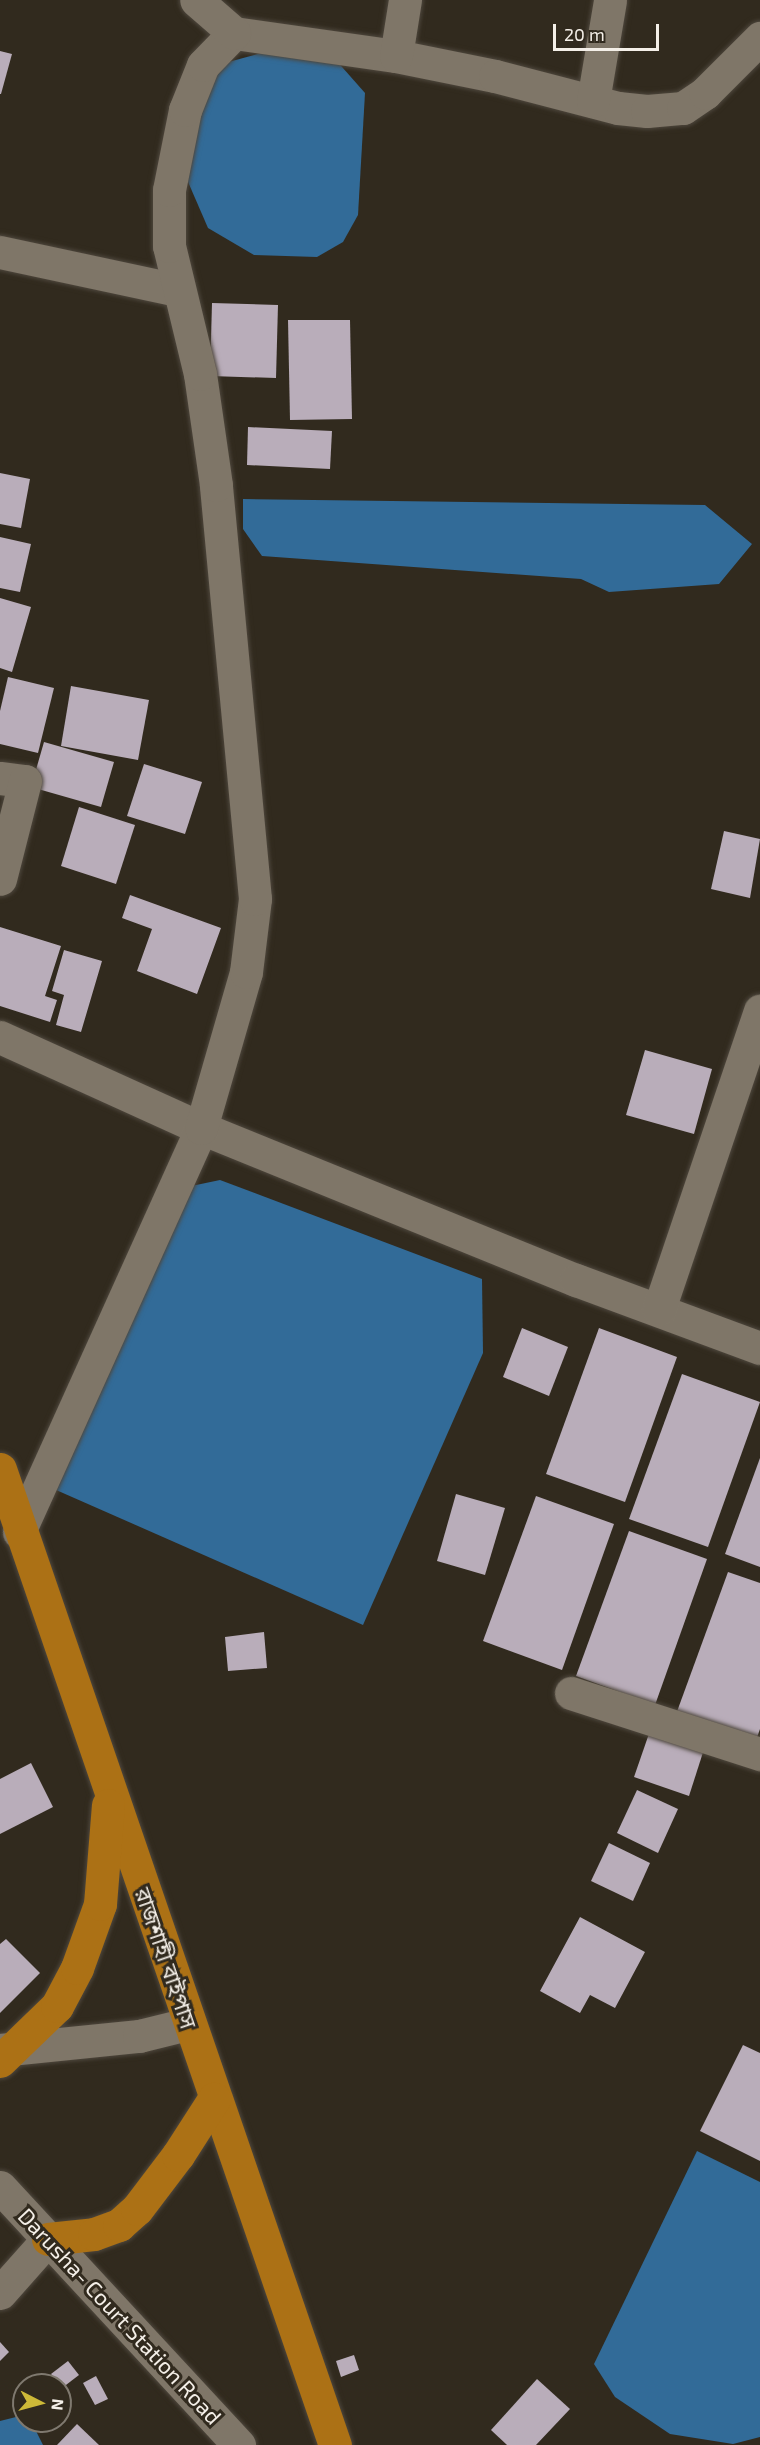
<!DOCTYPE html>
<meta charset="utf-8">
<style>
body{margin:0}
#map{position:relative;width:760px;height:2445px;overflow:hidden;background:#312a1e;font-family:"Exo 2","Noto Sans Bengali",sans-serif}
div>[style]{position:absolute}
.water>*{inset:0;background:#326b98}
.building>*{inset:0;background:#b9adba}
.roads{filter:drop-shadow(0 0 2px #4e473d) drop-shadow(0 0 2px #4e473d)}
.minor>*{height:33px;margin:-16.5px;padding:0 16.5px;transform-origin:16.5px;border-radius:16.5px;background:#7f7668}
.tertiary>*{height:33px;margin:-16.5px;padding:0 16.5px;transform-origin:16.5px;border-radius:16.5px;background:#7f7668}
.trunk>*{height:33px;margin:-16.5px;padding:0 16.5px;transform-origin:16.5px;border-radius:16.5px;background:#ac7115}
span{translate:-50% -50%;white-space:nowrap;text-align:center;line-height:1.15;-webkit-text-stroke:6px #312a1e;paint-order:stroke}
.street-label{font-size:22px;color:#f4efe8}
.north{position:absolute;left:12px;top:2373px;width:60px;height:60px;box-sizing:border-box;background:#312a1e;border:2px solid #7f796f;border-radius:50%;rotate:96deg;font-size:16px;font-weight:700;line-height:24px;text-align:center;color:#f4efe8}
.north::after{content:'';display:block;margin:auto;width:21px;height:27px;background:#cdb938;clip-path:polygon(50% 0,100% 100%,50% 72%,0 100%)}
.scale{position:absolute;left:553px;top:24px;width:106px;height:27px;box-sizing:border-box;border:3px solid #f4efe8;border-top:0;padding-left:8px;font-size:18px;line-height:21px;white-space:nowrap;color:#f4efe8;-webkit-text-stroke:4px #312a1e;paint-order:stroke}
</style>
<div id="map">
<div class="water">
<div style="clip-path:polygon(272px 50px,335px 59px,365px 93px,358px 215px,343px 242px,317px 257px,254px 255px,208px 228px,182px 168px,199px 90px,221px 64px)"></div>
<div style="clip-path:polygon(243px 499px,705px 505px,752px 544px,719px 584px,609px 592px,581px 579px,262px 556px,243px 529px)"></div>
<div style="clip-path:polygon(220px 1180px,482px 1279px,483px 1353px,363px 1625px,47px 1486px,177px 1189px)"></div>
<div style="clip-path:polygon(697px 2151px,760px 2182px,760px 2437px,733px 2444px,670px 2434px,615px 2397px,594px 2364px)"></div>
<div style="clip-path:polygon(24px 2415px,24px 2421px,31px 2421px,43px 2445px,0 2445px,0 2421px)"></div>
</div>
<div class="building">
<div style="clip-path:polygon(0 51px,12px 54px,1px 94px,0 94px)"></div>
<div style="clip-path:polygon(212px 303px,278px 305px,276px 378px,210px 376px)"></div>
<div style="clip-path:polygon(288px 320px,350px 320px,352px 419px,290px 420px)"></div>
<div style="clip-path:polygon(248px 427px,332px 431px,330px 469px,247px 465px)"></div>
<div style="clip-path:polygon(0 473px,30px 479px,21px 528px,0 524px)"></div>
<div style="clip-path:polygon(0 537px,31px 544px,20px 592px,0 588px)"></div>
<div style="clip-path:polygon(0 598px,31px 607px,12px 672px,0 668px)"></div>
<div style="clip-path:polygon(8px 677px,54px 688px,38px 753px,0 744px,0 711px)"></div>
<div style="clip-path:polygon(71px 686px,149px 700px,138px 760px,61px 746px)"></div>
<div style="clip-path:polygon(44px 742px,114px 762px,101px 807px,31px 787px)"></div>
<div style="clip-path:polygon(144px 764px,202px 782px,185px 834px,127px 816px)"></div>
<div style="clip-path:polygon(79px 807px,135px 825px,116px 884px,61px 866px)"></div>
<div style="clip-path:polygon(724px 831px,760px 839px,750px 898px,711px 889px)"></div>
<div style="clip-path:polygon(130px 895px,221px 928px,197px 994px,137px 971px,152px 929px,122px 918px)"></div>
<div style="clip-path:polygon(0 927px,61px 946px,45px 996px,57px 1000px,50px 1022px,0 1006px)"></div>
<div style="clip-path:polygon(64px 950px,102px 961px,81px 1032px,56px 1025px,64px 995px,52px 991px)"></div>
<div style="clip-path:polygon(645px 1050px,712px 1069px,694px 1134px,626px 1115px)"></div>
<div style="clip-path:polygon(522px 1328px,568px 1347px,549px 1396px,503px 1377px)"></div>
<div style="clip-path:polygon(599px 1328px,677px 1357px,625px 1502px,546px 1474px)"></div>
<div style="clip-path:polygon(682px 1374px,760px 1402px,708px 1547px,629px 1519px)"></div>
<div style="clip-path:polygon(760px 1458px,760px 1567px,725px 1554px)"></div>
<div style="clip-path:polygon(456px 1494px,505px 1508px,485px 1575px,437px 1561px)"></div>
<div style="clip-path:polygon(536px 1496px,614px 1524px,562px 1670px,483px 1641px)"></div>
<div style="clip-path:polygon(629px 1531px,707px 1559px,655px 1705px,576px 1676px)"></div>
<div style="clip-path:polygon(728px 1572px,760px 1583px,760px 1729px,754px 1746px,675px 1717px)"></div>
<div style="clip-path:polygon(264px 1632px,267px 1668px,228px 1671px,225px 1637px)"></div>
<div style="clip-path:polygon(652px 1725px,706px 1743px,689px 1796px,634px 1777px)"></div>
<div style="clip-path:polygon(31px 1763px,53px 1807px,0 1834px,0 1779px)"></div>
<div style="clip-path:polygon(637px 1790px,678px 1809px,658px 1853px,617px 1833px)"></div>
<div style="clip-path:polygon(609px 1843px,650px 1863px,633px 1901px,591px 1881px)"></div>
<div style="clip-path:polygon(580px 1917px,645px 1952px,615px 2008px,590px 1995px,580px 2013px,540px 1991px)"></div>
<div style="clip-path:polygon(6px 1939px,40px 1973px,0 2013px,0 1944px)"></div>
<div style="clip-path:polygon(743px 2045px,760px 2053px,760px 2161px,700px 2131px)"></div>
<div style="clip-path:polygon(0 2342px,9px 2352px,0 2361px)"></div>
<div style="clip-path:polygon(354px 2355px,359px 2370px,341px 2377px,336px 2361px)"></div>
<div style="clip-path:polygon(68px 2361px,79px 2375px,62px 2388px,51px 2374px)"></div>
<div style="clip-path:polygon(96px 2376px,108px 2399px,95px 2405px,83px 2383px)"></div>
<div style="clip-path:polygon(537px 2379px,570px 2409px,536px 2445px,507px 2445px,491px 2430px)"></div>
<div style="clip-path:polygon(77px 2424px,99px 2445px,57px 2445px)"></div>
</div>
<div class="roads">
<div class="minor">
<div style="left:234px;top:33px;width:164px;rotate:8.1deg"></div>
<div style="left:396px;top:56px;width:101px;rotate:11.4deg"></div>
<div style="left:495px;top:76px;width:127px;rotate:14.6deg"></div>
<div style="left:618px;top:108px;width:29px;rotate:6deg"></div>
<div style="left:647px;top:111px;width:36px;rotate:-5deg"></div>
<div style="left:683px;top:108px;width:27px;rotate:-34deg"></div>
<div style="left:705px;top:93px;width:78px;rotate:-45deg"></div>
<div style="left:396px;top:56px;width:57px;rotate:-80.9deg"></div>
<div style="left:593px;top:101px;width:102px;rotate:-80.4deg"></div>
<div style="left:0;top:252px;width:181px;rotate:12.1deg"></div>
<div style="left:0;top:778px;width:25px;rotate:7deg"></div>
<div style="left:25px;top:781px;width:101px;rotate:104.3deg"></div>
<div style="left:0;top:1037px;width:221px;rotate:24.4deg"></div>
<div style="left:201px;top:1128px;width:405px;rotate:22.1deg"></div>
<div style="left:576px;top:1280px;width:196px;rotate:20.3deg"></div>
<div style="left:659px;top:1309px;width:315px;rotate:-71.3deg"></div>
<div style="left:19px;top:1532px;width:443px;rotate:-65.7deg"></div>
<div style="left:201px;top:1128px;width:162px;rotate:-73.9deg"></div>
<div style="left:246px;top:972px;width:74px;rotate:-83deg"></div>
<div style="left:255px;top:899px;width:416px;rotate:-95.4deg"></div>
<div style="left:216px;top:485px;width:112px;rotate:-98.2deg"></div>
<div style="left:200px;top:374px;width:132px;rotate:-103.6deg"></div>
<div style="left:169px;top:246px;width:56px;rotate:-90deg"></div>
<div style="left:169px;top:190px;width:82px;rotate:-78.7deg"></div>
<div style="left:185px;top:110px;width:48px;rotate:-68.2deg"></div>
<div style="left:203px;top:65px;width:45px;rotate:-45.9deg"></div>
<div style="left:234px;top:33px;width:50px;rotate:-139deg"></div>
<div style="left:571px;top:1693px;width:199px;rotate:17.9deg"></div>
<div style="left:0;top:2293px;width:72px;rotate:-48.4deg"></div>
</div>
<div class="tertiary">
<div style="left:0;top:2050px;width:140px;rotate:-5.8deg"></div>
<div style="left:139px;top:2036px;width:50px;rotate:-13.8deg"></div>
<div style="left:0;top:2187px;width:352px;rotate:47.2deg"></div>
</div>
<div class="trunk">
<div style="left:0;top:1469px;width:1032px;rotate:71.06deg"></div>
<div style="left:0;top:2061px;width:79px;rotate:-44deg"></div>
<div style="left:57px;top:2006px;width:43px;rotate:-62.2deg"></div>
<div style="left:77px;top:1968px;width:68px;rotate:-70.2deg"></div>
<div style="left:100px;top:1904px;width:99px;rotate:-85.4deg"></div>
<div style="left:48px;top:2239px;width:46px;rotate:-6.2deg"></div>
<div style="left:94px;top:2234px;width:27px;rotate:-20deg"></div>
<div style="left:119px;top:2225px;width:24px;rotate:-42deg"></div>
<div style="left:137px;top:2209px;width:68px;rotate:-52.8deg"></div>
<div style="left:178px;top:2155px;width:67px;rotate:-57.3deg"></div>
</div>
</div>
<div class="street-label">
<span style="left:166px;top:1958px;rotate:71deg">রাজশাহী বাইপাস</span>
<span style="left:120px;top:2316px;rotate:47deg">Darusha- Court Station Road</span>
</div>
<div class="north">N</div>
<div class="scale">20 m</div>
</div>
